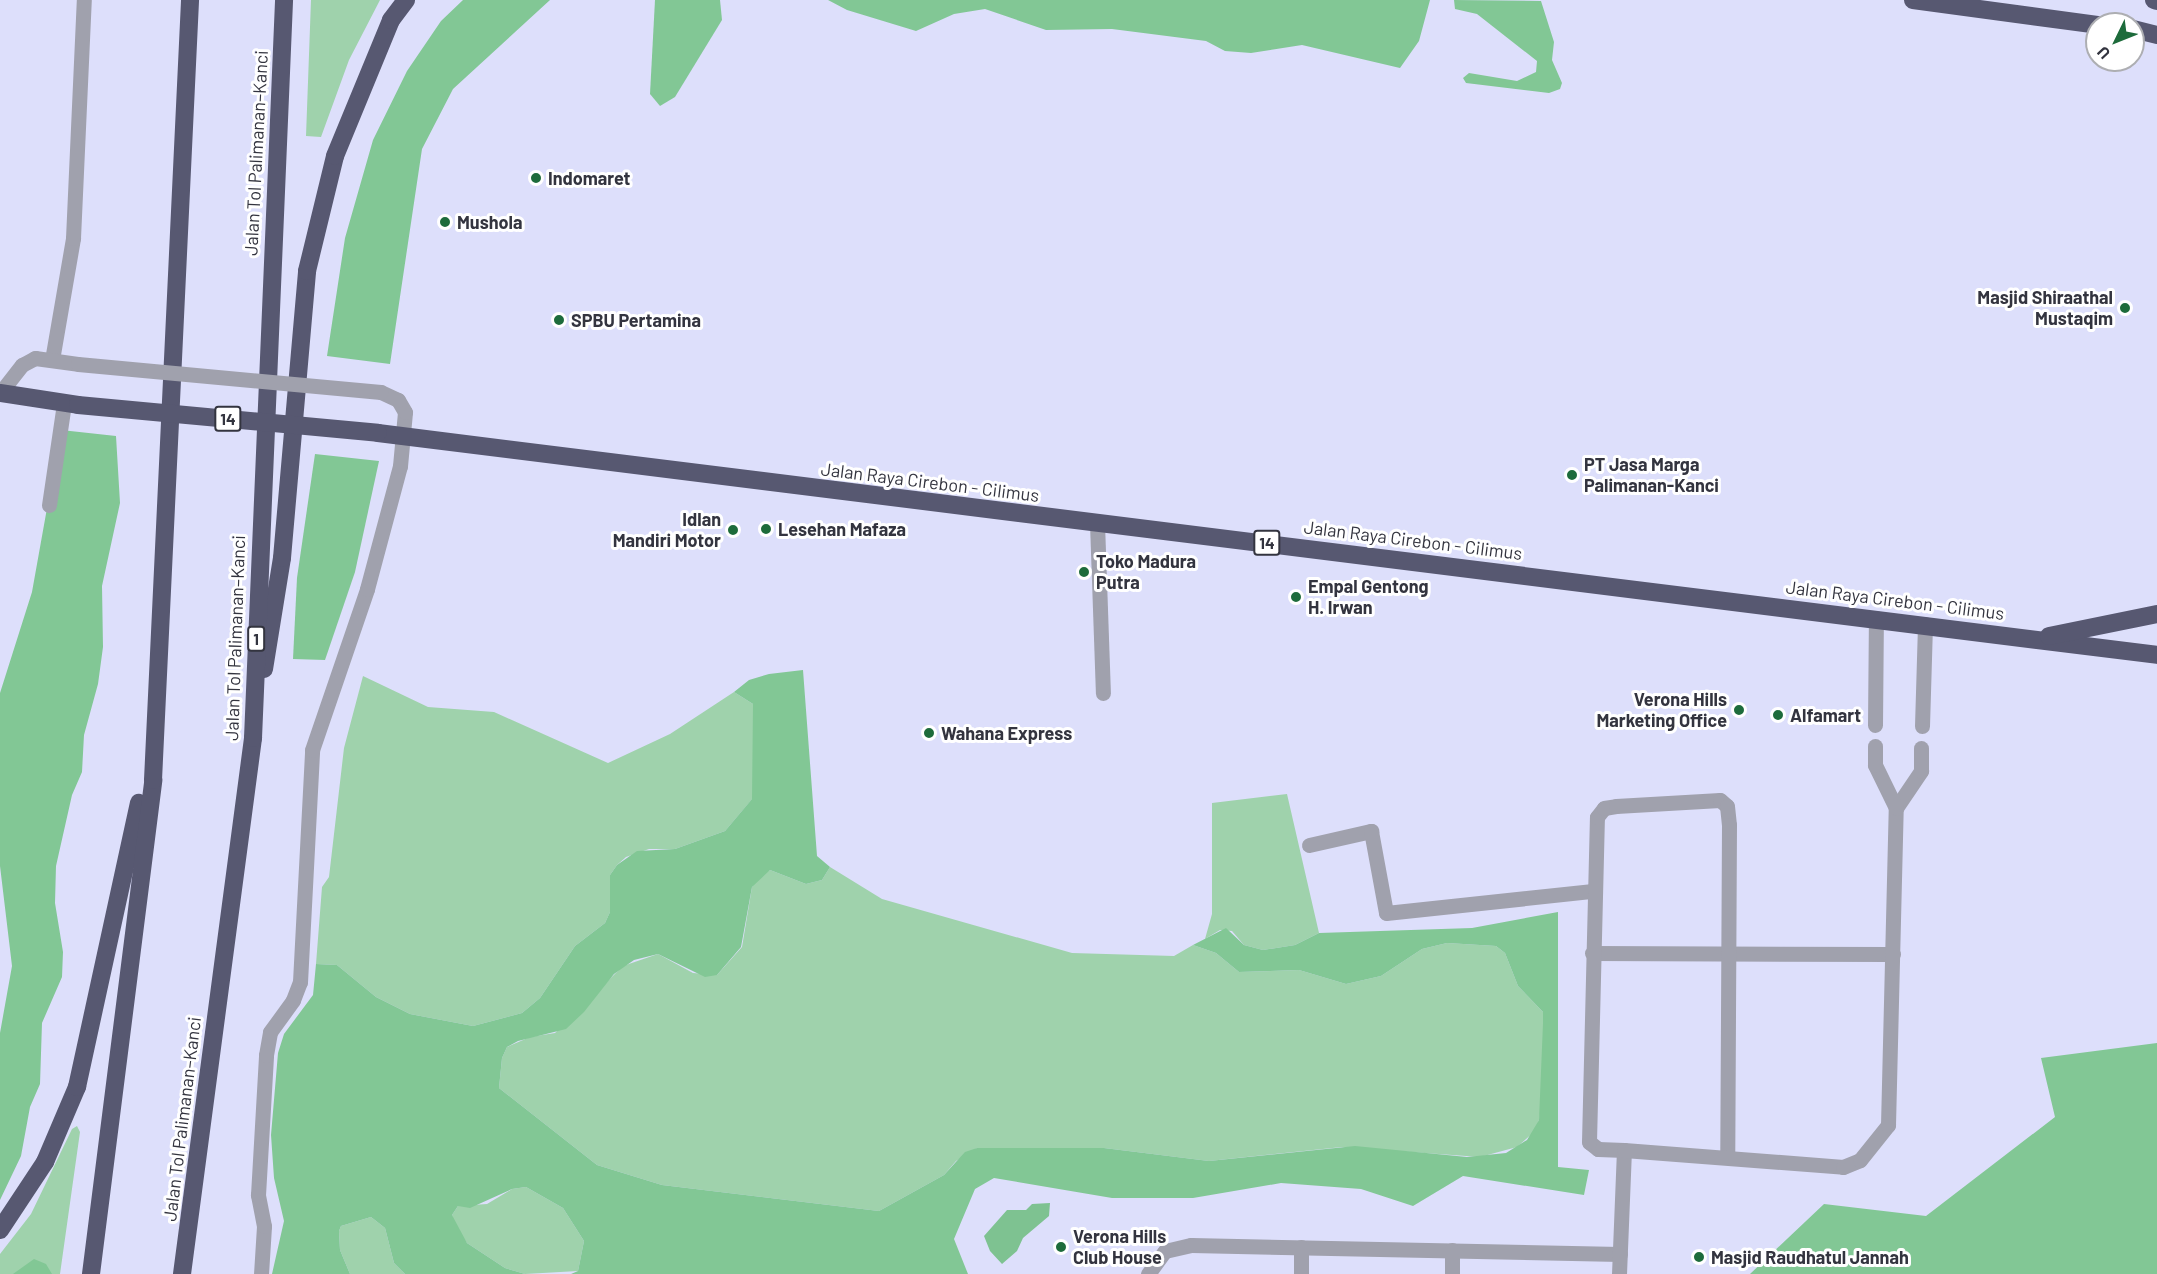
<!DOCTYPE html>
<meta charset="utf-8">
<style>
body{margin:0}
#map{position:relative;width:2157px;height:1274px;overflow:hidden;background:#dddffb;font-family:Barlow,sans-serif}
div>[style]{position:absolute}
.green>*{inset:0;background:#9fd2ac}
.forest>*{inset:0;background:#82c795}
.water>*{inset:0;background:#7ec291}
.street>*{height:15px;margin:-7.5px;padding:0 7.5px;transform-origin:7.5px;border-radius:7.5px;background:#a0a1ad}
.highway>*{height:18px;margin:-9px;padding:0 9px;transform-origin:9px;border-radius:9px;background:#575871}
.street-bridge>*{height:15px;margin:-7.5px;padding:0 7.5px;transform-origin:7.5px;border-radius:7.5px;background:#a0a1ad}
.highway-bridge>*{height:18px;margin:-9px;padding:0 9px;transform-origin:9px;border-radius:9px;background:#575871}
.dots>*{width:16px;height:16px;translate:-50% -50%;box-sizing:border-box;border:3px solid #fff;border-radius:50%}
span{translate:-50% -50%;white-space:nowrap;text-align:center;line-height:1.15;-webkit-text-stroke:6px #fff;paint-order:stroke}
.shield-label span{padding:2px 4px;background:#fff;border:2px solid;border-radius:4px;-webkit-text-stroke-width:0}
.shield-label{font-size:16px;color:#33343f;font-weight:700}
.street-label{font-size:18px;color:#33343f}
.poi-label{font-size:18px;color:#33343f;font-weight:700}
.left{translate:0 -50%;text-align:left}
.right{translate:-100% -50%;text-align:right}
.north{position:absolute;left:2085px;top:12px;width:60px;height:60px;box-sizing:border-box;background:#fff;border:2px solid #adaeb2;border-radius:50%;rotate:227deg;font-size:16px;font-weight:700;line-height:24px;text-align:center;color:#33343f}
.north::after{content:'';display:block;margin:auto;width:21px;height:27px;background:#1d6b3b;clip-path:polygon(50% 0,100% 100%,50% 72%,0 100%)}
</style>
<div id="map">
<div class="green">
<div style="clip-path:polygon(311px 0,380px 0,349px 60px,321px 137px,306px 136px)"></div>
<div style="clip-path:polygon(363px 676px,428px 707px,494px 712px,608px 763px,670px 734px,734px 692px,753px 704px,753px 798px,725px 831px,675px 849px,649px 849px,626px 857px,617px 865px,610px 875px,610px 912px,605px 923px,575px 946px,540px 998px,522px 1013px,473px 1026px,410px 1014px,376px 997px,337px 965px,316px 964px,322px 887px,329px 877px,344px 748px)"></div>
<div style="clip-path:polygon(1287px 794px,1319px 933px,1295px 945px,1263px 950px,1244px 945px,1232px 931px,1220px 930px,1205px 939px,1212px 914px,1212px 803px)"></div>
<div style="clip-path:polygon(830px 867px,882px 899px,1072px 953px,1174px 956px,1193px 945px,1216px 953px,1239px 972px,1299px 970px,1346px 984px,1381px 976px,1422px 949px,1447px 943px,1496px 946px,1505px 953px,1518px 986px,1543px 1012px,1543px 1096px,1539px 1120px,1534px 1132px,1517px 1147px,1480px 1157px,1342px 1147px,1209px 1161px,1104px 1148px,977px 1148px,956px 1161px,944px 1175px,879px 1211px,662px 1185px,597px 1165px,499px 1088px,502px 1058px,507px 1047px,530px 1037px,555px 1033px,623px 966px,658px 954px,693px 973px,717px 975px,742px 947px,752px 887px,759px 877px,770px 870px,806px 884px,822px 880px)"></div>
<div style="clip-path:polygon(77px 1126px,80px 1132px,60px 1274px,0 1274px,0 1254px,31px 1214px,72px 1129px)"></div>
<div style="clip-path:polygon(526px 1187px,563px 1208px,584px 1241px,578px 1271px,525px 1274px,505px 1268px,467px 1243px,455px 1227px,452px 1215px,458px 1206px,487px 1204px,512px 1189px)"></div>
<div style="clip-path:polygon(371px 1217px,385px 1228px,394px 1263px,405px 1274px,350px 1274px,340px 1250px,339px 1231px,341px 1226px)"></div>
</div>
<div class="forest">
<div style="clip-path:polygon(463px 0,550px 0,453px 89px,422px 149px,390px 364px,327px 356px,345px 238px,373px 140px,407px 71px,441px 21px)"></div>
<div style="clip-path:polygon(655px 0,720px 0,722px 20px,675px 97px,660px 106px,650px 94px)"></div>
<div style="clip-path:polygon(828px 0,1430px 0,1419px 41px,1400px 68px,1302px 45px,1251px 53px,1225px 51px,1206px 41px,1112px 29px,1046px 30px,985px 9px,954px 14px,916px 31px,847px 10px)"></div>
<div style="clip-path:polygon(1454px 0,1541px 1px,1554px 42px,1552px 60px,1562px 83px,1560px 89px,1549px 93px,1466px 83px,1463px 78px,1469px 73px,1517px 81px,1536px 72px,1537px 61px,1477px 14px,1455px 9px)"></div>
<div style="clip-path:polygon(61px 430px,116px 436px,120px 503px,102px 586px,103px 647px,98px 684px,84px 735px,82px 772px,72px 795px,56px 866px,55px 903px,63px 952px,62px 977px,42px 1023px,40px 1084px,30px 1107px,21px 1156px,0 1200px,0 1033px,12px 966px,0 866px,0 693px,32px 592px)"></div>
<div style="clip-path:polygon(315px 454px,379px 461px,355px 572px,325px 660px,293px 659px,297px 578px)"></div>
<div style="clip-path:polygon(803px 670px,817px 856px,830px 867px,822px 880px,806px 884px,770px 870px,752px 887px,741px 947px,717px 975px,705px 977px,658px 954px,634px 960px,614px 974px,584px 1012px,566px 1029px,518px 1041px,507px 1047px,502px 1058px,499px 1088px,597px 1165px,662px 1185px,879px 1211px,944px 1175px,965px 1152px,977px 1148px,1104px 1148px,1209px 1161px,1355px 1146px,1467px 1157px,1506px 1153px,1527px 1140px,1539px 1120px,1543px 1023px,1543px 1012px,1518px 986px,1505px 953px,1496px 946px,1447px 943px,1422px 949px,1381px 976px,1346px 984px,1299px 970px,1239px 972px,1216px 953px,1193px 945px,1226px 928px,1244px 945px,1263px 950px,1295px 945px,1319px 933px,1472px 928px,1558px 912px,1558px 1167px,1589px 1170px,1584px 1195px,1463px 1176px,1413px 1206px,1361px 1189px,1281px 1183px,1193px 1198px,1112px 1198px,994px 1178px,975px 1189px,954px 1239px,968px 1274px,571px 1274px,578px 1271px,584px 1241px,563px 1208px,526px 1187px,512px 1189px,470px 1208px,458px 1206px,452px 1215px,467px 1243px,505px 1268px,525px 1274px,405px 1274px,394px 1263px,385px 1228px,371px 1217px,341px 1226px,339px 1231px,340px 1250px,350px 1274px,272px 1274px,284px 1221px,274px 1178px,271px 1135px,278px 1053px,284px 1034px,313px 995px,316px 964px,337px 965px,376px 997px,410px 1014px,473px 1026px,522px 1013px,540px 998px,575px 946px,605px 923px,610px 912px,610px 875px,617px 865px,637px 851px,675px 849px,725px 831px,752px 799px,753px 704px,734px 692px,749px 680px,769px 674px)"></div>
<div style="clip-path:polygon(2157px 1043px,2157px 1274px,1750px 1274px,1824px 1204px,1926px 1216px,2055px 1117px,2041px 1058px)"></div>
<div style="clip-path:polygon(34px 1259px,46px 1264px,52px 1274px,13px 1274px)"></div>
</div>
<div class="water">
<div style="clip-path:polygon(1050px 1203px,1049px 1216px,1023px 1238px,1017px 1251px,1002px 1264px,990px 1251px,984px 1236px,1007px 1210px,1026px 1210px,1032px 1204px)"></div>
</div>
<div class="street">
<div style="left:52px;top:360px;width:124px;rotate:-80.2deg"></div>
<div style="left:73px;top:238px;width:238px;rotate:-87.4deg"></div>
<div style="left:0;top:393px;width:36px;rotate:-52deg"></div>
<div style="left:22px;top:365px;width:15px;rotate:-28deg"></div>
<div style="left:35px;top:358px;width:43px;rotate:7.9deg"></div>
<div style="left:49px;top:505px;width:103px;rotate:-81.6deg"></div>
<div style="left:1097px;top:523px;width:170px;rotate:88deg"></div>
<div style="left:1875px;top:725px;width:107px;rotate:-89.5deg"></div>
<div style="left:1922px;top:726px;width:102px;rotate:-88.3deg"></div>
<div style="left:1896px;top:808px;width:45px;rotate:-56deg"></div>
<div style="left:1921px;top:771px;width:23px;rotate:-90deg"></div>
<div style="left:1309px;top:845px;width:64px;rotate:-12.7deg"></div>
<div style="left:1371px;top:831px;width:83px;rotate:79.6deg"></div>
<div style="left:1386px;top:913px;width:208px;rotate:-6.1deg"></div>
<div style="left:1592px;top:953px;width:301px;rotate:0.2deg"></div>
<div style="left:1624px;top:1150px;width:26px;rotate:-178deg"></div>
<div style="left:1598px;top:1149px;width:11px;rotate:-142deg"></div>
<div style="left:1589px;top:1142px;width:325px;rotate:-88.6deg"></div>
<div style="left:1597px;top:817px;width:11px;rotate:-52deg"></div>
<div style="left:1604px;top:808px;width:12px;rotate:-9deg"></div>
<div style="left:1616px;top:806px;width:104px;rotate:-3.3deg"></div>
<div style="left:1720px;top:800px;width:9px;rotate:41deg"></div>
<div style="left:1727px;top:806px;width:19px;rotate:84deg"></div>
<div style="left:1729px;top:825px;width:332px;rotate:90.3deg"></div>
<div style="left:261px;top:1274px;width:48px;rotate:-86.4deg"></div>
<div style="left:264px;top:1226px;width:32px;rotate:-101deg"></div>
<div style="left:258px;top:1195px;width:140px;rotate:-86.7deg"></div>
<div style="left:266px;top:1055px;width:23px;rotate:-80deg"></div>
<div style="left:270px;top:1032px;width:39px;rotate:-54deg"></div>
<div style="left:293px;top:1000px;width:19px;rotate:-69deg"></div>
<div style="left:300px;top:982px;width:232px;rotate:-87deg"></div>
<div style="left:312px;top:750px;width:170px;rotate:-71.1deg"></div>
<div style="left:367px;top:589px;width:127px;rotate:-75deg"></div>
<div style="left:400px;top:466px;width:54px;rotate:-84.7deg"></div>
<div style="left:405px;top:412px;width:14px;rotate:-120deg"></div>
<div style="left:398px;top:400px;width:19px;rotate:-155deg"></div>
<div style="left:1148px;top:1274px;width:29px;rotate:-54deg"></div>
<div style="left:1165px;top:1251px;width:27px;rotate:-13deg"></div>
<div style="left:1191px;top:1245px;width:429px;rotate:1.2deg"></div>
<div style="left:1301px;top:1274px;width:27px;rotate:-90deg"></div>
<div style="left:1452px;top:1274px;width:24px;rotate:-90deg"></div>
<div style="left:1619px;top:1274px;width:124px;rotate:-87.7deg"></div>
<div style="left:1624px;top:1150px;width:220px;rotate:4.4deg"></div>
<div style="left:1843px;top:1167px;width:18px;rotate:-22deg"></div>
<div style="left:1860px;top:1160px;width:45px;rotate:-51.3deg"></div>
<div style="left:1888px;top:1125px;width:317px;rotate:-88.6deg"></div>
<div style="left:1896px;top:808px;width:48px;rotate:-116deg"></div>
<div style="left:1875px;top:765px;width:19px;rotate:-90deg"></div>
</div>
<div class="highway">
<div style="left:1913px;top:0;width:186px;rotate:7.7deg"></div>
<div style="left:2154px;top:0;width:3px;rotate:18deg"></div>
<div style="left:2133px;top:29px;width:25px;rotate:14deg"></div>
<div style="left:0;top:393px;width:79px;rotate:8.7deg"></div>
<div style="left:378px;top:433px;width:1793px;rotate:7.11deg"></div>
<div style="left:2049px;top:636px;width:110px;rotate:-11.5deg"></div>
<div style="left:264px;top:669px;width:112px;rotate:-80.8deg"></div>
<div style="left:282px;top:558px;width:288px;rotate:-85deg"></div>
<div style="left:307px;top:271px;width:118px;rotate:-76.3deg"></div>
<div style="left:335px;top:156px;width:147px;rotate:-67.6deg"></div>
<div style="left:391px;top:20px;width:25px;rotate:-53deg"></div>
<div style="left:0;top:1230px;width:82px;rotate:-56.5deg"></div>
<div style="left:45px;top:1162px;width:82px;rotate:-66.9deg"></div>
<div style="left:77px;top:1087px;width:291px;rotate:-77.7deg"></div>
<div style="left:91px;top:1274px;width:498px;rotate:-82.8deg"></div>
<div style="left:153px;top:780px;width:781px;rotate:-87.28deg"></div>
<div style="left:182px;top:1274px;width:541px;rotate:-82.45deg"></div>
<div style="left:253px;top:738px;width:739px;rotate:-87.59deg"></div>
</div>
<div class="street-bridge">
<div style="left:78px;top:364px;width:304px;rotate:5.3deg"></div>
</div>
<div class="highway-bridge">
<div style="left:78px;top:405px;width:301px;rotate:5.3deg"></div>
</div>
<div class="dots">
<div style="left:536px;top:178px;background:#1d6b3b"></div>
<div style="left:445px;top:222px;background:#1d6b3b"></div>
<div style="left:2125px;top:308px;background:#1d6b3b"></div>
<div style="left:559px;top:320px;background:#1d6b3b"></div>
<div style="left:1572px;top:475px;background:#1d6b3b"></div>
<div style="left:766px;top:529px;background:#1d6b3b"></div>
<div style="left:733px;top:530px;background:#1d6b3b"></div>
<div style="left:1084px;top:572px;background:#1d6b3b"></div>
<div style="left:1296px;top:597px;background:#1d6b3b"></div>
<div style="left:1739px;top:710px;background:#1d6b3b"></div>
<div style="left:1778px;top:715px;background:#1d6b3b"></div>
<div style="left:929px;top:733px;background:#1d6b3b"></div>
<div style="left:1061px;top:1247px;background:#1d6b3b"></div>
<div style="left:1699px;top:1257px;background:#1d6b3b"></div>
</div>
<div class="shield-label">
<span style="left:228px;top:419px">14</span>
<span style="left:1267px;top:543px">14</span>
<span style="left:256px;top:639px">1</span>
</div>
<div class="street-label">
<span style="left:256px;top:153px;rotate:-87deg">Jalan Tol Palimanan–Kanci</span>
<span style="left:930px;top:482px;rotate:7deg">Jalan Raya Cirebon - Cilimus</span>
<span style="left:1413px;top:540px;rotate:7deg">Jalan Raya Cirebon - Cilimus</span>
<span style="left:1895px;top:600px;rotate:7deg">Jalan Raya Cirebon - Cilimus</span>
<span style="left:235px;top:638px;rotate:-88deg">Jalan Tol Palimanan–Kanci</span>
<span style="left:182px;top:1119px;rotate:-83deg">Jalan Tol Palimanan–Kanci</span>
</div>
<div class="poi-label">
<span class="left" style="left:548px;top:178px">Indomaret</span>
<span class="left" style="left:457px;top:222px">Mushola</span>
<span class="right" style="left:2113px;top:308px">Masjid Shiraathal<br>Mustaqim</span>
<span class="left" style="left:571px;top:320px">SPBU Pertamina</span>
<span class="left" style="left:1584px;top:475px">PT Jasa Marga<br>Palimanan-Kanci</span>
<span class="right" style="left:721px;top:530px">Idlan<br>Mandiri Motor</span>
<span class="left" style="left:778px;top:529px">Lesehan Mafaza</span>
<span class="left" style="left:1096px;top:572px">Toko Madura<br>Putra</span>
<span class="left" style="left:1308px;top:597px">Empal Gentong<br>H. Irwan</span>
<span class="right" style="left:1727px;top:710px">Verona Hills<br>Marketing Office</span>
<span class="left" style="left:1790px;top:715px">Alfamart</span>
<span class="left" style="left:941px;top:733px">Wahana Express</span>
<span class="left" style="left:1073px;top:1247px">Verona Hills<br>Club House</span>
<span class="left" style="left:1711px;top:1257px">Masjid Raudhatul Jannah</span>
</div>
<div class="north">U</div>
</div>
